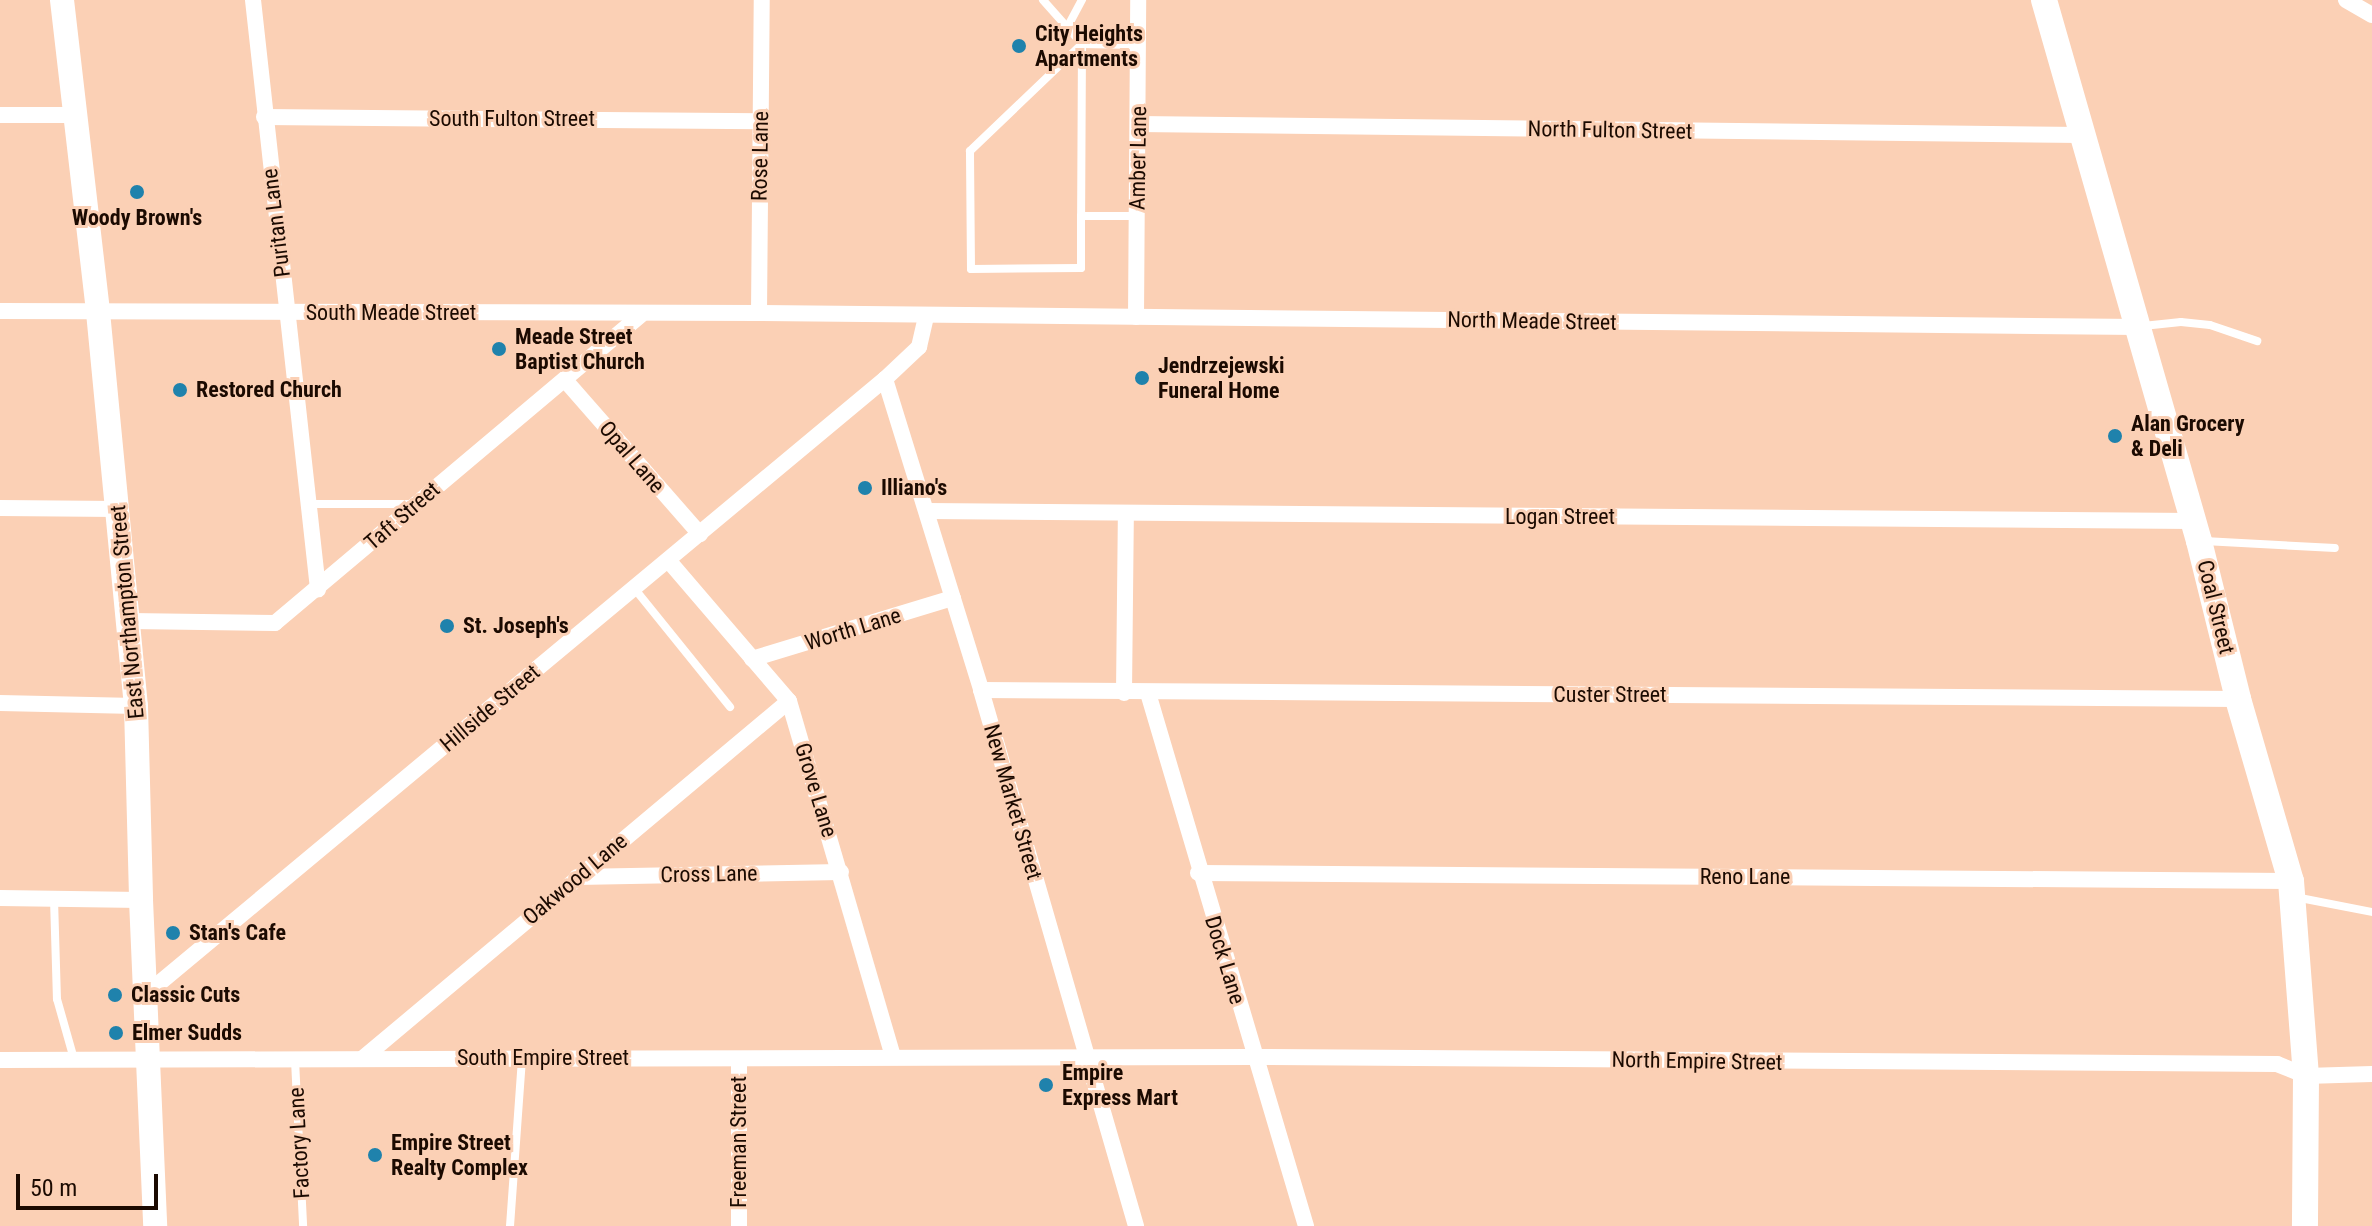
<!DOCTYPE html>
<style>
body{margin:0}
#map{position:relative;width:2372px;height:1226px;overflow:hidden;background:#fbd0b5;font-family:"Roboto Condensed",sans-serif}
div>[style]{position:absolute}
.lane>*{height:8px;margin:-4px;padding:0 4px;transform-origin:4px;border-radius:4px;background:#fff}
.street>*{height:16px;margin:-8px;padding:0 8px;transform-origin:8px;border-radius:8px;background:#fff}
.secondary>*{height:24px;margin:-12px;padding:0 12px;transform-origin:12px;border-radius:12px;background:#fff}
.primary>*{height:26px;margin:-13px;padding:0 13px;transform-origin:13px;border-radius:13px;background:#fff}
.dots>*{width:22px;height:22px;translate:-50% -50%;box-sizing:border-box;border:4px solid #fbd0b5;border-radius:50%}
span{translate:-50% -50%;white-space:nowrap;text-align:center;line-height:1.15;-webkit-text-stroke:6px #fbd0b5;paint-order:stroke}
.poi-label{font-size:22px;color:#1b0a01;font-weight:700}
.left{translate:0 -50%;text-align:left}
.street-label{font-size:22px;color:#1b0a01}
.scale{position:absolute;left:16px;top:1174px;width:142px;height:36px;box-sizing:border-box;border:4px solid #1b0a01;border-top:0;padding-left:10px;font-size:24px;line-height:28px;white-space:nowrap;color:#1b0a01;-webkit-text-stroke:6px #fbd0b5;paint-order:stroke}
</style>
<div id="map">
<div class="lane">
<div style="left:1043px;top:0;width:59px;rotate:48.4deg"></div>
<div style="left:1082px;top:44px;width:172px;rotate:90.3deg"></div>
<div style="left:1068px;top:26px;width:30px;rotate:-62deg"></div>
<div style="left:1136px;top:216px;width:55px;rotate:180deg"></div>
<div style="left:1081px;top:216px;width:52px;rotate:90deg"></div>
<div style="left:1081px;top:268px;width:110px;rotate:179.5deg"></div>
<div style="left:971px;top:269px;width:118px;rotate:-90.5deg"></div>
<div style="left:970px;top:151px;width:155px;rotate:-43.7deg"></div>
<div style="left:1082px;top:44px;width:56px;rotate:1deg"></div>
<div style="left:2143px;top:326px;width:38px;rotate:-6deg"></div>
<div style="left:2181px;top:322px;width:29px;rotate:6deg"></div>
<div style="left:2210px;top:325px;width:50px;rotate:18.8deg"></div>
<div style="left:307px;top:504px;width:107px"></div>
<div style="left:2204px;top:541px;width:131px;rotate:3.1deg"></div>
<div style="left:634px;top:588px;width:153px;rotate:51.1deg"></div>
<div style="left:2295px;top:897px;width:78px;rotate:11deg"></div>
<div style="left:54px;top:899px;width:100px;rotate:88.3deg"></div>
<div style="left:57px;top:999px;width:62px;rotate:74.2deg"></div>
<div style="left:295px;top:1060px;width:166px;rotate:87.2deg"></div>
<div style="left:510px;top:1226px;width:167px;rotate:-85.9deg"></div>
</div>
<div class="street">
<div style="left:253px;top:0;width:593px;rotate:83.7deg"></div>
<div style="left:2346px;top:0;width:30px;rotate:30deg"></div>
<div style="left:0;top:115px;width:75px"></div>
<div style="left:264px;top:117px;width:497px;rotate:0.5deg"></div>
<div style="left:1138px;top:124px;width:944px;rotate:0.67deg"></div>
<div style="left:0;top:311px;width:759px;rotate:0.15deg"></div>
<div style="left:759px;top:313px;width:1380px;rotate:0.58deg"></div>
<div style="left:759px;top:313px;width:313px;rotate:-89.5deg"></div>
<div style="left:1136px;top:317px;width:317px;rotate:-89.6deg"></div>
<div style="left:885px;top:379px;width:325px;rotate:72.8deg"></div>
<div style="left:981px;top:690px;width:558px;rotate:73.87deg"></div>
<div style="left:565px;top:380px;width:205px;rotate:48.8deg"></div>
<div style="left:0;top:508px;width:118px;rotate:0.5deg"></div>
<div style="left:927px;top:511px;width:1266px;rotate:0.45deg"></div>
<div style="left:668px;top:560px;width:186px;rotate:49.4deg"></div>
<div style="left:789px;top:701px;width:371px;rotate:73.7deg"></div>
<div style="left:130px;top:621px;width:145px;rotate:0.8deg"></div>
<div style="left:275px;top:623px;width:478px;rotate:-40.1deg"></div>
<div style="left:752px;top:659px;width:210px;rotate:-16.9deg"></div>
<div style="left:981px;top:690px;width:1257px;rotate:0.41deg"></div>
<div style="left:1124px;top:693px;width:180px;rotate:-89.4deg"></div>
<div style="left:1148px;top:693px;width:556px;rotate:73.49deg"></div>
<div style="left:0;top:703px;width:136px;rotate:1.3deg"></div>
<div style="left:1198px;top:873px;width:1093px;rotate:0.42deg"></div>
<div style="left:577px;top:877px;width:264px;rotate:-1.1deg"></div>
<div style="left:0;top:898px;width:141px;rotate:0.8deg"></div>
<div style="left:145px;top:995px;width:963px;rotate:-39.78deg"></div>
<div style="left:885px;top:379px;width:47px;rotate:-43.3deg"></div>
<div style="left:919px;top:347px;width:32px;rotate:-77deg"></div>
<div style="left:362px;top:1059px;width:557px;rotate:-39.98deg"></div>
<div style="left:739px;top:1059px;width:167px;rotate:90deg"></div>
<div style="left:0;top:1060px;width:1255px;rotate:-0.14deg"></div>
<div style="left:1255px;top:1057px;width:1022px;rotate:0.39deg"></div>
<div style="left:2277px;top:1064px;width:31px;rotate:22deg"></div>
<div style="left:2306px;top:1076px;width:66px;rotate:-1.7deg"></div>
</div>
<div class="secondary">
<div style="left:62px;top:0;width:314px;rotate:83.4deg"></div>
<div style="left:98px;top:312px;width:396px;rotate:84.5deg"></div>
<div style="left:136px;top:706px;width:194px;rotate:88.5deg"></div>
<div style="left:141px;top:900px;width:326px;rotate:87.5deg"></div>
</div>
<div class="primary">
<div style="left:2044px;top:0;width:563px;rotate:74.01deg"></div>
<div style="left:2199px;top:541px;width:163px;rotate:76.1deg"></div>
<div style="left:2238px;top:699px;width:190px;rotate:73.8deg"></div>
<div style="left:2291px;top:881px;width:196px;rotate:85.6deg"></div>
<div style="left:2306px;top:1076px;width:150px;rotate:90.4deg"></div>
</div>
<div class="dots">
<div style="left:1019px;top:46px;background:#1f82ac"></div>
<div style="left:137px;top:192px;background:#1f82ac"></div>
<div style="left:499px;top:349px;background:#1f82ac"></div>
<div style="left:1142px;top:378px;background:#1f82ac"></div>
<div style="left:180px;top:390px;background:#1f82ac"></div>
<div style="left:2115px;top:436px;background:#1f82ac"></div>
<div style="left:865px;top:488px;background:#1f82ac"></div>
<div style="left:447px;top:626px;background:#1f82ac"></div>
<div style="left:173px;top:933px;background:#1f82ac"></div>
<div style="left:115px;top:995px;background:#1f82ac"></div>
<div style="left:116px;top:1033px;background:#1f82ac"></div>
<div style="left:1046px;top:1085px;background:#1f82ac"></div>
<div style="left:375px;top:1155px;background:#1f82ac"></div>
</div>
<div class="poi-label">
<span class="left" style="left:1035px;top:46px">City Heights<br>Apartments</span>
<span style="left:137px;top:218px">Woody Brown's</span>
<span class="left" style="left:515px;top:349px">Meade Street<br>Baptist Church</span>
<span class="left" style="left:1158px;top:378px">Jendrzejewski<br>Funeral Home</span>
<span class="left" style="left:196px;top:390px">Restored Church</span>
<span class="left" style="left:2131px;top:436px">Alan Grocery<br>&amp; Deli</span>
<span class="left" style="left:881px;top:488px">Illiano's</span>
<span class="left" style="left:463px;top:626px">St. Joseph's</span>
<span class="left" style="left:189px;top:933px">Stan's Cafe</span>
<span class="left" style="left:131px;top:995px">Classic Cuts</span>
<span class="left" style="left:132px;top:1033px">Elmer Sudds</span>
<span class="left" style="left:1062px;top:1085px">Empire<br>Express Mart</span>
<span class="left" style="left:391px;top:1155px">Empire Street<br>Realty Complex</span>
</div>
<div class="street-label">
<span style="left:512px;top:119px">South Fulton Street</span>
<span style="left:1610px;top:130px;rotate:1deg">North Fulton Street</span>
<span style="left:760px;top:156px;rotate:-89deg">Rose Lane</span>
<span style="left:1138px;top:158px;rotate:-89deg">Amber Lane</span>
<span style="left:276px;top:223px;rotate:-97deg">Puritan Lane</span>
<span style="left:391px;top:313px">South Meade Street</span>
<span style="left:1532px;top:321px;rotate:1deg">North Meade Street</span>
<span style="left:632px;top:457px;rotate:49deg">Opal Lane</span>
<span style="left:402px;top:516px;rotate:-41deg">Taft Street</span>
<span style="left:1560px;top:517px">Logan Street</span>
<span style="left:2216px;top:607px;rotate:76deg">Coal Street</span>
<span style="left:127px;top:612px;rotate:-95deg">East Northampton Street</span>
<span style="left:853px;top:629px;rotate:-17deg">Worth Lane</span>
<span style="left:1610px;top:695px">Custer Street</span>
<span style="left:490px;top:708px;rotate:-40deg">Hillside Street</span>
<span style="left:816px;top:790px;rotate:73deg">Grove Lane</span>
<span style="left:1013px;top:802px;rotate:74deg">New Market Street</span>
<span style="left:709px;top:874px;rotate:-1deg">Cross Lane</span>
<span style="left:1745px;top:877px">Reno Lane</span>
<span style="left:575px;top:879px;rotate:-40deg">Oakwood Lane</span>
<span style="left:1225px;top:960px;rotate:73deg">Dock Lane</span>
<span style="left:543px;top:1058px">South Empire Street</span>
<span style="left:1697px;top:1061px;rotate:1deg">North Empire Street</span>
<span style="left:739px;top:1142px;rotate:-90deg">Freeman Street</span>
<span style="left:299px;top:1143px;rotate:-93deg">Factory Lane</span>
</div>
<div class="scale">50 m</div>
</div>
